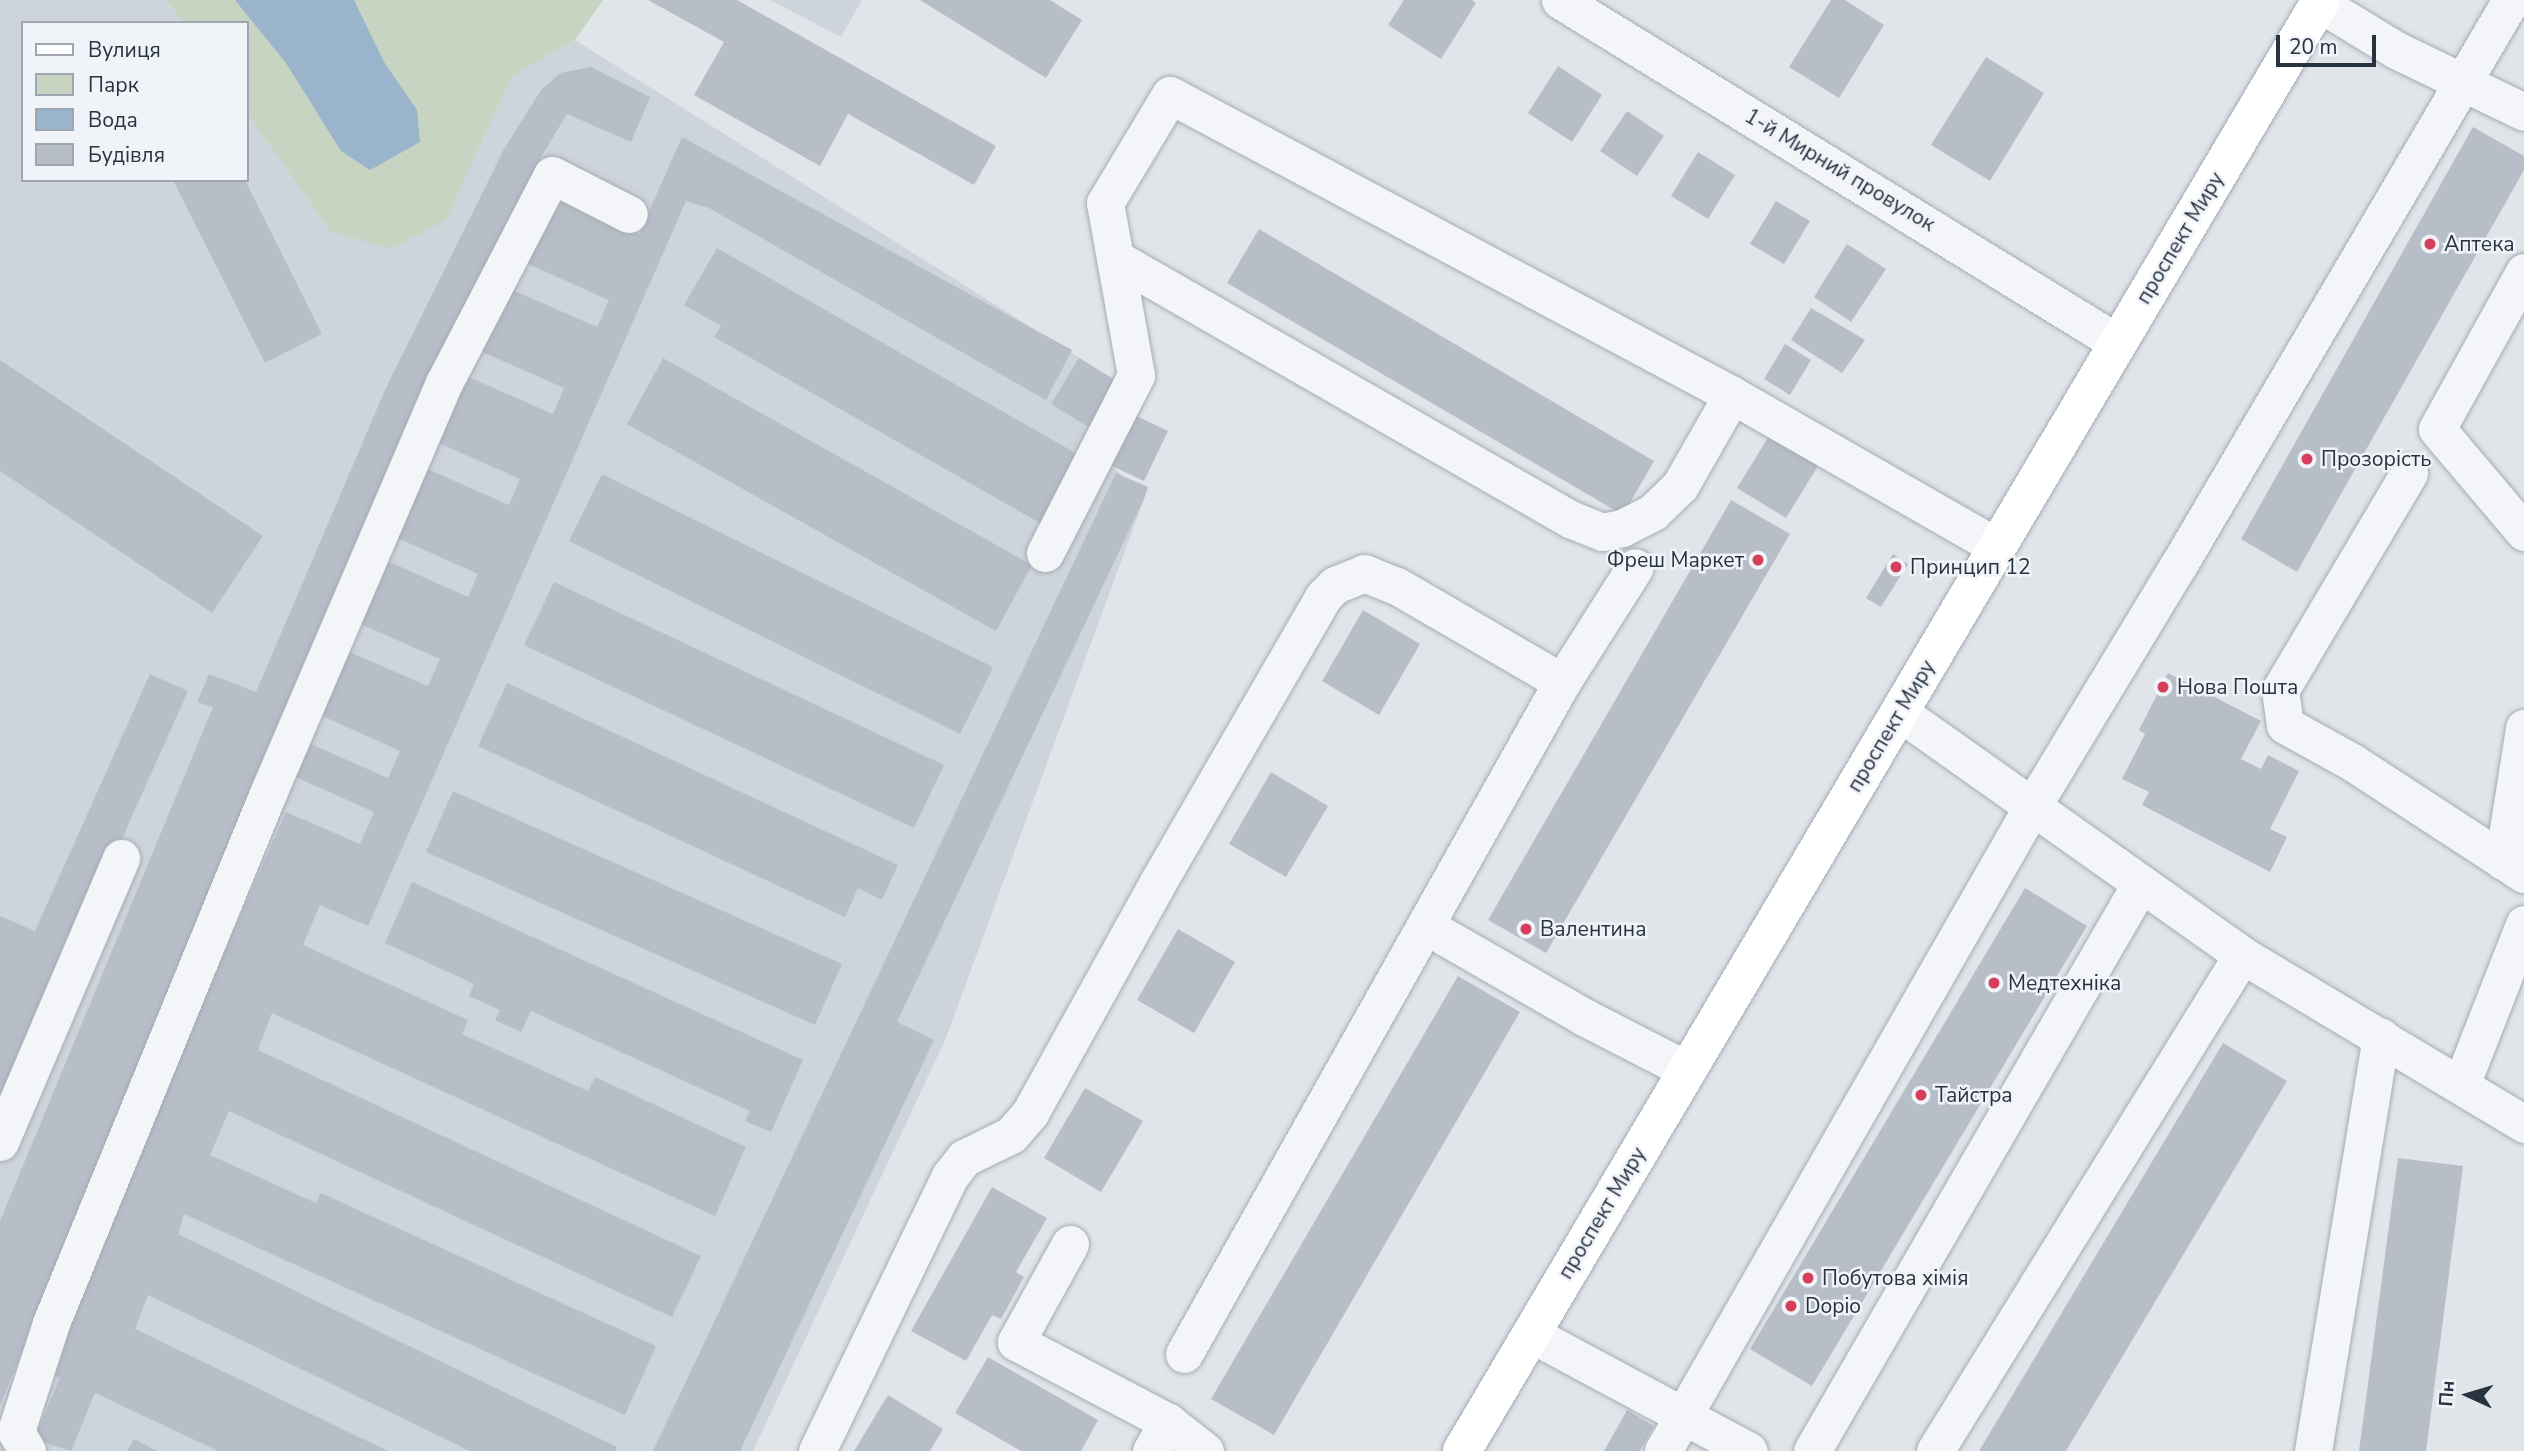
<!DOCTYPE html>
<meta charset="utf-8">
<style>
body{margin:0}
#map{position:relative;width:2524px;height:1451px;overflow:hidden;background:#e0e5ea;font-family:"Nunito Sans",sans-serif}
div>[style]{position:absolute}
.built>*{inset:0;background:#ced4dc}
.green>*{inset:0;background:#c7d4c1}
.water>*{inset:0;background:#9ab4cc}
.building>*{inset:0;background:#b7bec7}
.roads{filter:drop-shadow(0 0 2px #a5acb4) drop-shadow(0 0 2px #a5acb4)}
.minor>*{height:37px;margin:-18.5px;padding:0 18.5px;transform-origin:18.5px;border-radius:18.5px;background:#f3f5f8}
.major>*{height:38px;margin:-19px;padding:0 19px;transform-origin:19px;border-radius:19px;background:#fff}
.dots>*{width:19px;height:19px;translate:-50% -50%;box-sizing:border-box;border:4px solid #f0f3f7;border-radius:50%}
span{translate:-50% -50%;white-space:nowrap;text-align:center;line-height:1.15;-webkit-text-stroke:5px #f0f3f7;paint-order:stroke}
.street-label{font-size:21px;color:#283342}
.poi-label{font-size:21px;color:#283342}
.left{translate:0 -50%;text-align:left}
.right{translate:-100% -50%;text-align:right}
.legend{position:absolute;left:21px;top:21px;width:228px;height:161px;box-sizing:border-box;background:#f0f3f7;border:2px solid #a0a6af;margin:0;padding:9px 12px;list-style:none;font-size:21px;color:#283342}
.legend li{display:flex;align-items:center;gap:14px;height:35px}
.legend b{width:35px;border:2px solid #a0a6af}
.north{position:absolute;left:2433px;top:1360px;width:70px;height:70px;-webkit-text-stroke:5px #f0f3f7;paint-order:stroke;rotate:274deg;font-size:19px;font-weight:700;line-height:28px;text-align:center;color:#283342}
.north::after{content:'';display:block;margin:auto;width:24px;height:32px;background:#283342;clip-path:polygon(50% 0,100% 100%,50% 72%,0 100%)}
.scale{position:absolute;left:2276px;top:35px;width:100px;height:32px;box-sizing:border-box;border:4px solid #283342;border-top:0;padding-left:9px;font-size:21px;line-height:24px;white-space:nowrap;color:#283342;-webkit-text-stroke:5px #f0f3f7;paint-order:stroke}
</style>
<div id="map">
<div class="built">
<div style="clip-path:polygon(0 0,166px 0,183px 23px,23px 23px,23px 180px,247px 180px,247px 113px,330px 231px,446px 220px,512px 76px,575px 40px,1118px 382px,1098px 450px,1144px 499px,946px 1038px,753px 1451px,0 1451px)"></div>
<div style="clip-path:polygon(770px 0,862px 0,841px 37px)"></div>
</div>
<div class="green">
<div style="clip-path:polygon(166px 0,603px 0,575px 40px,512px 76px,446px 220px,390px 249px,330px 231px,247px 113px,247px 23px,183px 23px)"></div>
</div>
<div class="water">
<div style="clip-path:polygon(235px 0,354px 0,384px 62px,417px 110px,420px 142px,370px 170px,341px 151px,286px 63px)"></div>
</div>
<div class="building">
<div style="clip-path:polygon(648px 0,737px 0,996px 146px,974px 185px,848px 114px,820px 166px,694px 95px,724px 42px)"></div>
<div style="clip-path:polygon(920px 0,1050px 0,1082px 20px,1046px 78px)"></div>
<div style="clip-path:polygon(1404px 0,1472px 0,1476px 3px,1441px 59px,1388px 25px)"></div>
<div style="clip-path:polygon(1831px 0,1845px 0,1884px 25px,1839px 98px,1789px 67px)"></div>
<div style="clip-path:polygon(1986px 57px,2044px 93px,1990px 181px,1931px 145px)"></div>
<div style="clip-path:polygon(1558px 66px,1602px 95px,1572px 142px,1528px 113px)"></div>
<div style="clip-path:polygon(591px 67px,650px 97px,631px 142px,567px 114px,541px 157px,415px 406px,0 1405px,0 1221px,213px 707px,197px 702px,209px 674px,256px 692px,385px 390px,504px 149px,541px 90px,560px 73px)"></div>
<div style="clip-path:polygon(1627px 111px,1664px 136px,1637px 176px,1600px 151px)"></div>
<div style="clip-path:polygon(2473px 127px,2524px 156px,2524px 170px,2297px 572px,2241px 539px)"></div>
<div style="clip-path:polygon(682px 137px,1072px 350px,1046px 400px,709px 208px,686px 201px,368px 926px,320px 905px,303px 945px,468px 1020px,462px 1034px,588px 1091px,595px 1077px,746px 1147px,715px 1216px,272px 1013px,258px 1050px,701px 1256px,672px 1317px,229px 1111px,210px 1155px,316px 1203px,321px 1193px,656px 1346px,625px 1415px,184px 1214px,178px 1234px,617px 1447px,615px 1451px,470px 1451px,148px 1295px,135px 1329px,388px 1451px,218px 1451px,95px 1393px,71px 1451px,34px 1439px,60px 1378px,41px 1369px,286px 812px,360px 844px,374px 812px,291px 775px,306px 742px,388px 778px,400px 751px,318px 714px,345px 650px,428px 686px,440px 659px,356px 622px,383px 559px,468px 597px,478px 574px,395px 537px,425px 468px,509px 505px,520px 479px,434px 441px,464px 375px,553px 414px,564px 388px,480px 351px,508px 288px,597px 327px,609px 300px,528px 264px,557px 197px,639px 234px)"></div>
<div style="clip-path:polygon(1698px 152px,1735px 175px,1708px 219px,1671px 196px)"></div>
<div style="clip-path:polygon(173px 180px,245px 180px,322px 334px,265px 363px)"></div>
<div style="clip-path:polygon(1776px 201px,1810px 221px,1784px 264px,1750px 244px)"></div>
<div style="clip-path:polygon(1259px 229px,1654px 461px,1623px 515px,1227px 283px)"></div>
<div style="clip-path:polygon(1847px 244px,1886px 269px,1851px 322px,1814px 297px)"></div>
<div style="clip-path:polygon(717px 248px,1084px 458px,1045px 526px,714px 337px,721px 326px,684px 305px)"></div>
<div style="clip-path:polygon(1811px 308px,1865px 340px,1842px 373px,1791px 340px)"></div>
<div style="clip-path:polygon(1785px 344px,1811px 360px,1790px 395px,1764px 379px)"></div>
<div style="clip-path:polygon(663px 358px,1032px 565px,996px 631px,627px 424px)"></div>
<div style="clip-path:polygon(1079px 358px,1118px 382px,1090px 428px,1051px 404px)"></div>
<div style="clip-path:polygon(0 360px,263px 536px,212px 613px,0 471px)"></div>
<div style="clip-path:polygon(1130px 413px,1168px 431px,1144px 481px,1106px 463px)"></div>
<div style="clip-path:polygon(1769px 436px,1818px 466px,1786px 518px,1737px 488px)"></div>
<div style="clip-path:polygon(1116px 473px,1148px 487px,1144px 499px,897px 1022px,934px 1040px,740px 1451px,653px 1451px)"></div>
<div style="clip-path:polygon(602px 474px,993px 667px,960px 734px,569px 541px)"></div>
<div style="clip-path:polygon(1731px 500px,1790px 534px,1546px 953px,1488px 920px)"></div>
<div style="clip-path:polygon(1893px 554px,1908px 564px,1881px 607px,1866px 598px)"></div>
<div style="clip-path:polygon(554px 582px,944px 765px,914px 828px,524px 645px)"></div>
<div style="clip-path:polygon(1363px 610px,1420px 644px,1379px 715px,1322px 681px)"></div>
<div style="clip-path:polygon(2168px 673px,2261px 721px,2241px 759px,2261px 769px,2268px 755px,2299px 771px,2270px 829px,2287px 837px,2270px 872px,2142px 805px,2149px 792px,2122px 779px,2145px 734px,2139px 730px)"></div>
<div style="clip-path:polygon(150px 674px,188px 691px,0 1112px,0 916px,35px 931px)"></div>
<div style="clip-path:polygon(507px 683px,898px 865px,882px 900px,858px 888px,845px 917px,478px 746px)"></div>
<div style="clip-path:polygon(1271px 772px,1328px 806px,1286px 877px,1229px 844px)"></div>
<div style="clip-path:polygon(453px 791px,842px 964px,815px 1025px,426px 852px)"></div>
<div style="clip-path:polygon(412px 882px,803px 1060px,771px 1132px,745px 1121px,750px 1111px,531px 1011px,521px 1032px,495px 1020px,500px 1010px,469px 996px,474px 984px,385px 943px)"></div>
<div style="clip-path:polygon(2025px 888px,2087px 926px,1812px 1386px,1750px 1349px)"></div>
<div style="clip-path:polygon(1178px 929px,1235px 962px,1194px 1033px,1137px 1000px)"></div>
<div style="clip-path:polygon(1458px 976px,1520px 1012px,1274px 1435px,1211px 1399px)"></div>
<div style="clip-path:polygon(2223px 1043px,2287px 1081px,2066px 1451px,1979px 1451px)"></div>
<div style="clip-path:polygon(1085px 1088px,1143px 1121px,1101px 1192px,1044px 1158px)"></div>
<div style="clip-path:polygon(2398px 1158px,2463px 1166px,2426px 1451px,2359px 1451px)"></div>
<div style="clip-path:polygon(992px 1187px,1047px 1218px,1016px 1272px,1024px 1277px,1001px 1319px,992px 1315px,966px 1361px,911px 1331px)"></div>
<div style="clip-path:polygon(988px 1357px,1098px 1420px,1081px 1451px,1021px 1451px,955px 1413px)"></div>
<div style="clip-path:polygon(888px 1395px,943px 1429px,930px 1451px,854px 1451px)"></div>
<div style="clip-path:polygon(1627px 1410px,1654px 1426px,1640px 1451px,1604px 1451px)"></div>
<div style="clip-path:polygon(134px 1439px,157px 1451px,127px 1451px)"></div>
</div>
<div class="roads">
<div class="minor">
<div style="left:1560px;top:0;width:655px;rotate:31.58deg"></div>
<div style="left:2319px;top:3px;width:90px;rotate:31.4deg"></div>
<div style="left:2396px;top:50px;width:142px;rotate:25.8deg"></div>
<div style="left:1115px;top:258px;width:525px;rotate:29.84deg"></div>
<div style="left:1570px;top:519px;width:35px;rotate:22deg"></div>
<div style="left:1602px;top:532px;width:20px;rotate:-11deg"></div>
<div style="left:1622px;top:528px;width:35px;rotate:-27deg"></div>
<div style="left:1653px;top:512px;width:37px;rotate:-44deg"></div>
<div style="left:1680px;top:486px;width:105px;rotate:-60.3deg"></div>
<div style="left:2524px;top:272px;width:179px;rotate:119deg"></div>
<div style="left:2437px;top:429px;width:135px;rotate:49.8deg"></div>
<div style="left:2409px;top:473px;width:252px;rotate:120.7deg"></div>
<div style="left:2280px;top:690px;width:35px;rotate:82deg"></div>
<div style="left:2285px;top:725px;width:77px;rotate:28.9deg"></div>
<div style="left:2352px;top:762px;width:205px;rotate:33.1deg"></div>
<div style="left:1045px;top:553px;width:200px;rotate:-62.9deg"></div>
<div style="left:1136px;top:375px;width:175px;rotate:-100.2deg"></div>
<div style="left:1105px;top:203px;width:126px;rotate:-59deg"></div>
<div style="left:1170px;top:95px;width:637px;rotate:28.09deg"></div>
<div style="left:1732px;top:395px;width:305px;rotate:29.8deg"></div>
<div style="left:1899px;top:712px;width:420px;rotate:35.3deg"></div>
<div style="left:2242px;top:955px;width:329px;rotate:30.9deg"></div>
<div style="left:2503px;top:861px;width:135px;rotate:-81deg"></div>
<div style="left:1426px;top:926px;width:182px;rotate:29.9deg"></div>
<div style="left:1584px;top:1017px;width:116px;rotate:27.2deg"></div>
<div style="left:2461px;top:1085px;width:173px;rotate:-68.6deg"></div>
<div style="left:0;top:1142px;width:309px;rotate:-66.9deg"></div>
<div style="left:1070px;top:1244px;width:112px;rotate:118.9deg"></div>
<div style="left:1016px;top:1342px;width:172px;rotate:27.8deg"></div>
<div style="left:1168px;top:1422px;width:47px;rotate:38.1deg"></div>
<div style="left:1531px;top:1334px;width:247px;rotate:28.2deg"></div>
<div style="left:1184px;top:1354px;width:771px;rotate:-60.64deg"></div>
<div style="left:1562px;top:682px;width:136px;rotate:-57.6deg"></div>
<div style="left:27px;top:1451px;width:23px;rotate:-119deg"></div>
<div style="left:16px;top:1431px;width:114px;rotate:-72deg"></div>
<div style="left:51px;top:1323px;width:575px;rotate:-67.72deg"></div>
<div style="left:269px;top:791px;width:444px;rotate:-66.8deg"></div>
<div style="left:444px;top:383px;width:234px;rotate:-62.6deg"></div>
<div style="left:552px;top:175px;width:86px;rotate:26.9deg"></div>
<div style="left:817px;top:1451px;width:305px;rotate:-64.2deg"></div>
<div style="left:950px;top:1176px;width:23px;rotate:-52deg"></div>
<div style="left:964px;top:1158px;width:52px;rotate:-26.1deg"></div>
<div style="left:1011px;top:1135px;width:29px;rotate:-49deg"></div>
<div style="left:1030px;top:1113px;width:264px;rotate:-61deg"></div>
<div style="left:1158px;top:882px;width:329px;rotate:-59.9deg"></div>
<div style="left:1323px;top:597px;width:17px;rotate:-45deg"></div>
<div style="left:1335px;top:585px;width:31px;rotate:-22deg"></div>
<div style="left:1364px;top:573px;width:35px;rotate:22deg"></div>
<div style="left:1397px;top:586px;width:191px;rotate:30.2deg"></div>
<div style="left:1151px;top:1451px;width:34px;rotate:-60deg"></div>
<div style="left:1663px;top:1451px;width:744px;rotate:-60.2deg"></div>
<div style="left:2033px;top:805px;width:280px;rotate:-58.8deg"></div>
<div style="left:2178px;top:566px;width:657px;rotate:-59.53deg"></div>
<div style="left:1812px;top:1451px;width:656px;rotate:-59.92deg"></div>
<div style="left:1935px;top:1451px;width:583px;rotate:-58.24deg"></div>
<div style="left:2313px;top:1451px;width:420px;rotate:-80.7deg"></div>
</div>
<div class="major">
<div style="left:1462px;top:1451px;width:1686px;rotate:-59.37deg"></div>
</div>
</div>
<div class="dots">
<div style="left:2430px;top:244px;background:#d53f5b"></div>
<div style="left:2307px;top:459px;background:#d53f5b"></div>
<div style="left:1758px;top:560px;background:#d53f5b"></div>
<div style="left:1896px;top:567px;background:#d53f5b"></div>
<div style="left:2163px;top:687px;background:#d53f5b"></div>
<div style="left:1526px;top:929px;background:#d53f5b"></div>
<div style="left:1994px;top:983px;background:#d53f5b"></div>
<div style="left:1921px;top:1095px;background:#d53f5b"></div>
<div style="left:1808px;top:1278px;background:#d53f5b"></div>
<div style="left:1791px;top:1306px;background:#d53f5b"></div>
</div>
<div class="street-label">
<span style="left:1840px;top:170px;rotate:31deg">1-й Мирний провулок</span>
<span style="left:2180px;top:238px;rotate:-59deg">проспект Миру</span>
<span style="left:1891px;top:726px;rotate:-59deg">проспект Миру</span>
<span style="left:1602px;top:1213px;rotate:-59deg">проспект Миру</span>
</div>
<div class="poi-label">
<span class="left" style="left:2444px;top:244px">Аптека</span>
<span class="left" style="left:2321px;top:459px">Прозорість</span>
<span class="right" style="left:1744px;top:560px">Фреш Маркет</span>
<span class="left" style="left:1910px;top:567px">Принцип 12</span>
<span class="left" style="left:2177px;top:687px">Нова Пошта</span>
<span class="left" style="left:1540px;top:929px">Валентина</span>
<span class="left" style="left:2008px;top:983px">Медтехніка</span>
<span class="left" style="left:1935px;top:1095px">Тайстра</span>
<span class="left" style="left:1822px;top:1278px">Побутова хімія</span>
<span class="left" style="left:1805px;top:1306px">Dopio</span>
</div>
<ul class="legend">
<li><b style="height:9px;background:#fff"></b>Вулиця</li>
<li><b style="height:19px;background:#c7d4c1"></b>Парк</li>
<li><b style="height:19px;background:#9ab4cc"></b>Вода</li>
<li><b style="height:19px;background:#b7bec7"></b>Будівля</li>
</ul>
<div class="north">Пн</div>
<div class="scale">20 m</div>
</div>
